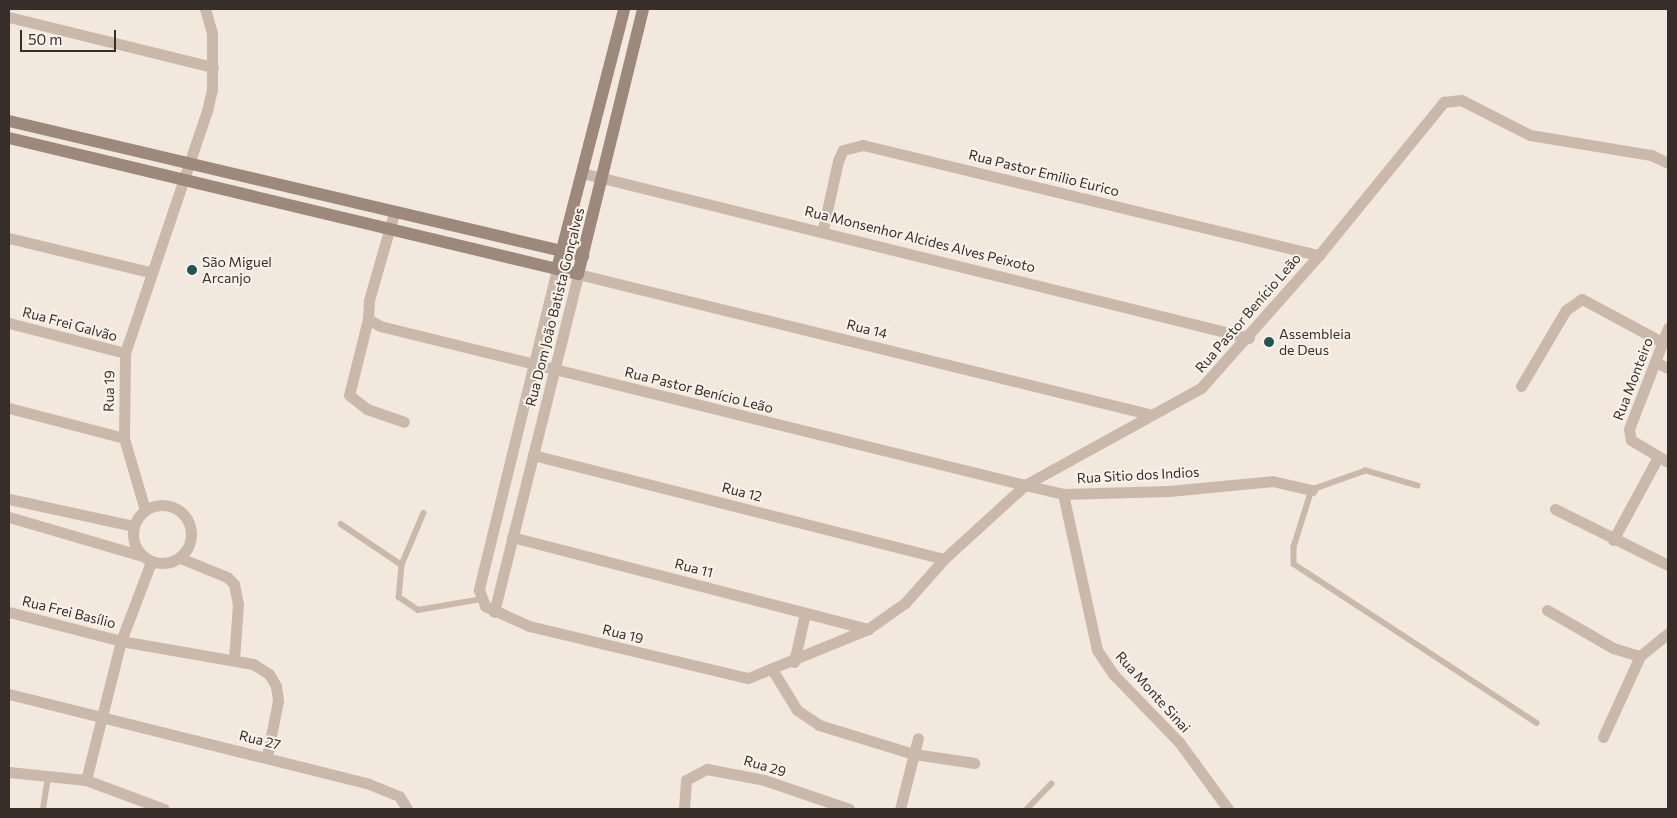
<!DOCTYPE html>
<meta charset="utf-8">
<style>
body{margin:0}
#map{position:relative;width:1677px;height:818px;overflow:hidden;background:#f2e8de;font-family:Commissioner,sans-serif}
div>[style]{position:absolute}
.lane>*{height:5.5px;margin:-2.75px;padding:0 2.75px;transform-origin:2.75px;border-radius:2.75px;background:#cab9aa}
.street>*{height:11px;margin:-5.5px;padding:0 5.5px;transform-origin:5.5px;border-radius:5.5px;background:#cab9aa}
.street>.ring{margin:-5.5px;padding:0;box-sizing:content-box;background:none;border:11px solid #cab9aa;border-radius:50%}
.secondary>*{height:12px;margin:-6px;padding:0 6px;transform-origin:6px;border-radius:6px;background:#9d887c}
.dots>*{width:14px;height:14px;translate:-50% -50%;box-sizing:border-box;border:2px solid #f9f3eb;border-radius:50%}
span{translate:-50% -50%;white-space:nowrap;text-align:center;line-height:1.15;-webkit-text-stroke:4px #f9f3eb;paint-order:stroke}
.street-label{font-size:14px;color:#372e2a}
.poi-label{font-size:14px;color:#372e2a}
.left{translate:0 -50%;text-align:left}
.frame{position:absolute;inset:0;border:10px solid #372e2a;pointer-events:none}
.scale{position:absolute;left:20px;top:30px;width:96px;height:22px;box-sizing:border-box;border:2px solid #372e2a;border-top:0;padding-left:6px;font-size:15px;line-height:18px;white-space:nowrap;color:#372e2a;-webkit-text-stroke:4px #f9f3eb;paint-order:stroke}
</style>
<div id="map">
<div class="lane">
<div style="left:1418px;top:486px;width:54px;rotate:-163.9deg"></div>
<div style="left:1366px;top:471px;width:57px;rotate:160.6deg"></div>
<div style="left:1312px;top:490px;width:60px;rotate:107.5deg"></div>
<div style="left:1294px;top:547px;width:17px;rotate:90deg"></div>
<div style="left:1294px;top:564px;width:290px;rotate:33.2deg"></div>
<div style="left:424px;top:513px;width:56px;rotate:112.9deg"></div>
<div style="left:402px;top:565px;width:32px;rotate:95deg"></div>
<div style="left:399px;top:597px;width:23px;rotate:34deg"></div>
<div style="left:418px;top:610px;width:65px;rotate:-9.8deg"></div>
<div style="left:341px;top:524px;width:73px;rotate:33.9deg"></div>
<div style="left:43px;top:809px;width:32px;rotate:-81deg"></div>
<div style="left:1027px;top:809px;width:35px;rotate:-46deg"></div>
</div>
<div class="street">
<div style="left:9px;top:17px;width:210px;rotate:13.8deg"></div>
<div style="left:582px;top:173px;width:687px;rotate:13.89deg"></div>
<div style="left:394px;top:213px;width:91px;rotate:106deg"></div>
<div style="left:369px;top:300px;width:19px;rotate:93deg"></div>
<div style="left:368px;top:319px;width:14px;rotate:30deg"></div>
<div style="left:380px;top:326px;width:664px;rotate:13.85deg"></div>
<div style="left:1025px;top:485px;width:201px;rotate:-28.9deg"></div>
<div style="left:1201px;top:388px;width:178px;rotate:-48.4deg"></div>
<div style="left:1319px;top:255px;width:198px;rotate:-50.8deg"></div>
<div style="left:1444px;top:102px;width:17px;rotate:-7deg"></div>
<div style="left:1461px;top:100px;width:77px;rotate:26.9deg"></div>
<div style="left:1530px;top:135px;width:123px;rotate:9.4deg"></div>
<div style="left:1651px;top:155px;width:19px;rotate:25deg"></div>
<div style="left:823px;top:229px;width:70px;rotate:-77.6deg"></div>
<div style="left:838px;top:161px;width:12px;rotate:-66deg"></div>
<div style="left:843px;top:150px;width:21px;rotate:-14deg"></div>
<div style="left:863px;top:145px;width:469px;rotate:13.6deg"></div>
<div style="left:9px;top:238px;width:145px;rotate:13.6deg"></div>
<div style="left:557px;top:269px;width:330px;rotate:103.7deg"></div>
<div style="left:479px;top:590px;width:17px;rotate:69deg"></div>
<div style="left:485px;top:606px;width:48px;rotate:24.4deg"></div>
<div style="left:529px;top:626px;width:225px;rotate:13.4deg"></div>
<div style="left:748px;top:678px;width:130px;rotate:-22.2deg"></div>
<div style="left:868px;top:629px;width:45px;rotate:-35.1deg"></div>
<div style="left:905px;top:603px;width:59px;rotate:-48.4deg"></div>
<div style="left:944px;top:559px;width:110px;rotate:-42.4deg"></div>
<div style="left:1025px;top:485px;width:39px;rotate:13deg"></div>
<div style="left:1063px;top:494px;width:106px;rotate:-1.6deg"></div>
<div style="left:1169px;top:491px;width:103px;rotate:-5.5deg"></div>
<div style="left:1272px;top:481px;width:41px;rotate:12.7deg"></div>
<div style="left:368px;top:319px;width:78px;rotate:104deg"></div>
<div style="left:349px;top:395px;width:23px;rotate:38deg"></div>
<div style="left:367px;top:409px;width:39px;rotate:19deg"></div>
<div style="left:9px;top:323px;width:120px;rotate:14.5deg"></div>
<div style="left:1668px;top:328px;width:108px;rotate:111.1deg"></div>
<div style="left:1629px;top:429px;width:11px;rotate:80deg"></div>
<div style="left:1631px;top:440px;width:43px;rotate:30.7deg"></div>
<div style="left:1655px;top:362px;width:14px;rotate:25deg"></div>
<div style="left:1521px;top:386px;width:88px;rotate:-59.4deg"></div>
<div style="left:1566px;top:310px;width:19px;rotate:-35deg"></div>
<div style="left:1582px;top:299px;width:91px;rotate:28.3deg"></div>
<div style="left:9px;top:408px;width:119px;rotate:14.6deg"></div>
<div style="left:533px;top:455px;width:424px;rotate:14.2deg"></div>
<div style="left:1063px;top:494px;width:160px;rotate:77.7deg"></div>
<div style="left:1097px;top:650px;width:30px;rotate:56deg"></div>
<div style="left:1114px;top:675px;width:93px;rotate:45.9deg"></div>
<div style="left:1179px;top:742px;width:83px;rotate:53.8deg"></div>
<div style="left:9px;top:499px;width:128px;rotate:12.2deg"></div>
<div class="ring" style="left:133px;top:505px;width:47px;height:47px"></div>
<div style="left:1555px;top:509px;width:126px;rotate:26.4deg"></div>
<div style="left:145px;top:510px;width:75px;rotate:-106.3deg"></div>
<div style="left:124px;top:438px;width:85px;rotate:-89.3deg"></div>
<div style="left:125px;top:353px;width:256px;rotate:-71.3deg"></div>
<div style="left:207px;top:111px;width:22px;rotate:-77deg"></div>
<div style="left:212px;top:90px;width:57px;rotate:-90deg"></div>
<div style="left:212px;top:33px;width:25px;rotate:-106deg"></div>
<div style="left:9px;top:517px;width:139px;rotate:16.3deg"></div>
<div style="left:512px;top:537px;width:368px;rotate:14.5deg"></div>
<div style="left:1613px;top:540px;width:94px;rotate:-61.5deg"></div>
<div style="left:180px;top:558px;width:51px;rotate:22deg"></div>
<div style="left:227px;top:577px;width:10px;rotate:45deg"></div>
<div style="left:234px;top:584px;width:20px;rotate:79deg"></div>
<div style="left:238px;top:604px;width:56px;rotate:94.1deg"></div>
<div style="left:1547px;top:610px;width:76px;rotate:29.9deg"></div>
<div style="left:1613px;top:648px;width:28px;rotate:17deg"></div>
<div style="left:9px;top:612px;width:116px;rotate:14.5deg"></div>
<div style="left:121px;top:641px;width:134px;rotate:9.9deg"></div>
<div style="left:253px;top:664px;width:19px;rotate:32deg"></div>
<div style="left:269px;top:674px;width:14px;rotate:60deg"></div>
<div style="left:276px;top:686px;width:15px;rotate:82deg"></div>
<div style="left:278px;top:701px;width:56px;rotate:101.3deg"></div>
<div style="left:494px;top:612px;width:348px;rotate:-76deg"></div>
<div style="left:578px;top:274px;width:588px;rotate:13.78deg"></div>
<div style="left:794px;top:662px;width:50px;rotate:-77.3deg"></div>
<div style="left:773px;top:671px;width:46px;rotate:58.4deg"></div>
<div style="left:797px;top:710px;width:27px;rotate:34deg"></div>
<div style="left:819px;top:725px;width:99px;rotate:17deg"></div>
<div style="left:914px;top:754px;width:61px;rotate:8.5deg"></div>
<div style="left:9px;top:694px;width:371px;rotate:14deg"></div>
<div style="left:369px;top:784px;width:32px;rotate:22deg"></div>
<div style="left:399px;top:796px;width:15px;rotate:58deg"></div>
<div style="left:1603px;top:737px;width:89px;rotate:-65.4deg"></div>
<div style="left:1640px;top:656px;width:36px;rotate:-39deg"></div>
<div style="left:9px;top:772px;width:77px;rotate:5.9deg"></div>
<div style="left:86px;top:780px;width:83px;rotate:20.4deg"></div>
<div style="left:86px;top:780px;width:143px;rotate:-75.9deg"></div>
<div style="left:121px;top:641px;width:85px;rotate:-69.2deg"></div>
<div style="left:684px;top:809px;width:29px;rotate:-86deg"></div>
<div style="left:686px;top:780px;width:24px;rotate:-28deg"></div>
<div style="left:707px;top:769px;width:58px;rotate:10.9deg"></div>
<div style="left:764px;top:780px;width:90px;rotate:18.8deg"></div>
<div style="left:900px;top:809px;width:73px;rotate:-75.8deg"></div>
</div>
<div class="secondary">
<div style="left:9px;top:121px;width:590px;rotate:13.23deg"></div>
<div style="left:9px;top:138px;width:585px;rotate:13.44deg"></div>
<div style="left:578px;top:274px;width:273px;rotate:-76.2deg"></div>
<div style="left:557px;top:269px;width:268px;rotate:-75.5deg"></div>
</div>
<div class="dots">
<div style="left:192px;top:270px;background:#215457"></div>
<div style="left:1269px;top:342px;background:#215457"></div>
</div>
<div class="street-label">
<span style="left:1044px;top:173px;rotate:14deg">Rua Pastor Emilio Eurico</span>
<span style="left:920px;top:239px;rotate:14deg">Rua Monsenhor Alcides Alves Peixoto</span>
<span style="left:555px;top:307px;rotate:-76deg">Rua Dom João Batista Gonçalves</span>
<span style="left:1248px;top:313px;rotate:-49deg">Rua Pastor Benício Leão</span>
<span style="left:70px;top:324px;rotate:15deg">Rua Frei Galvão</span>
<span style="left:867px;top:329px;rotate:14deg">Rua 14</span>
<span style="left:1633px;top:379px;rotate:-69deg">Rua Monteiro</span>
<span style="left:699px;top:390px;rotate:14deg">Rua Pastor Benício Leão</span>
<span style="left:109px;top:391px;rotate:-89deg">Rua 19</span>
<span style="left:1138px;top:475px;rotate:-3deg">Rua Sitio dos Indios</span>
<span style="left:742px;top:492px;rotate:14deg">Rua 12</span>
<span style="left:694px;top:568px;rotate:15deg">Rua 11</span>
<span style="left:69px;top:612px;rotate:14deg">Rua Frei Basílio</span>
<span style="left:623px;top:634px;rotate:14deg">Rua 19</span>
<span style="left:1153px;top:692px;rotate:48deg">Rua Monte Sinai</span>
<span style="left:260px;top:740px;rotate:14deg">Rua 27</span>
<span style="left:765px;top:766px;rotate:16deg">Rua 29</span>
</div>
<div class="poi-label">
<span class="left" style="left:202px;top:270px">São Miguel<br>Arcanjo</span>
<span class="left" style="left:1279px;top:342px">Assembleia<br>de Deus</span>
</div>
<div class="frame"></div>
<div class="scale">50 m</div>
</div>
